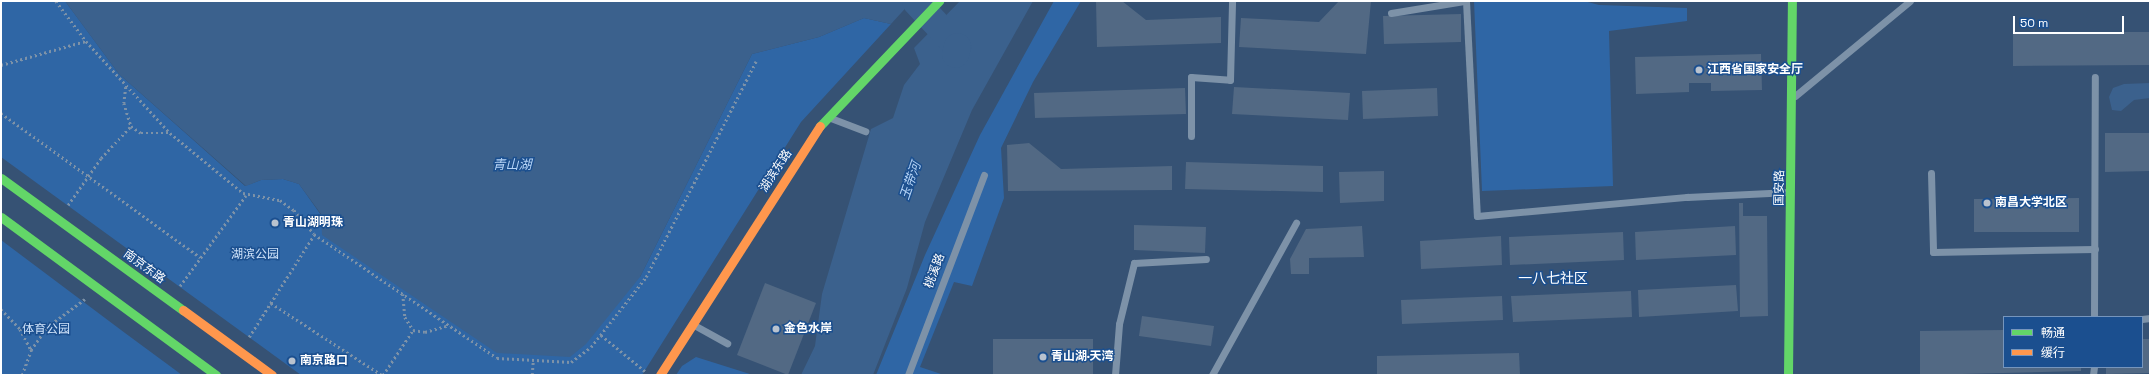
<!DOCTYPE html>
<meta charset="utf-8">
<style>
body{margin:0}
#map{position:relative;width:2151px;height:376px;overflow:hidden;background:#365274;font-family:"Space Grotesk","Noto Sans SC",sans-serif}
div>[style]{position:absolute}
.green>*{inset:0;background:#2f66a5}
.water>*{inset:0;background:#3b618d}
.river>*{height:27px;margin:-13.5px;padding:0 13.5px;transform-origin:13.5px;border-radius:13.5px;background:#3b618d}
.building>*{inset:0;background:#526984}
.path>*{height:2.5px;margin-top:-1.25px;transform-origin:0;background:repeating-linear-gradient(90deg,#7d92a8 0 2px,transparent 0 5px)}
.lane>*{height:7px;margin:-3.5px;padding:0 3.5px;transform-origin:3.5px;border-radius:3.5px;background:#7d92a8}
.fast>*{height:9px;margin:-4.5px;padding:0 4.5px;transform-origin:4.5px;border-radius:4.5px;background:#63d668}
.slow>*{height:9px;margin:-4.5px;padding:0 4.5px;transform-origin:4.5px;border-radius:4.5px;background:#ff974d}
.dots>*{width:11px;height:11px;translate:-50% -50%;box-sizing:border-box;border:2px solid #1b4f8f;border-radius:50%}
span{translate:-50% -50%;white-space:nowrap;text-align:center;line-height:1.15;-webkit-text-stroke:3px #1b4f8f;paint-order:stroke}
.poi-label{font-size:12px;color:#fff;font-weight:700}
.left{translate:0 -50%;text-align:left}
.street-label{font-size:12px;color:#fff}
.park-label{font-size:12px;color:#cfe3fa}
.water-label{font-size:13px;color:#b5d3f5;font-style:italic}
.quarter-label{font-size:14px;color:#fff}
.frame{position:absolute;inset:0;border:2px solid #fff;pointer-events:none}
.legend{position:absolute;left:2003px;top:316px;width:140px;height:52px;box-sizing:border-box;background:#1b4f8f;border:1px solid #7695bc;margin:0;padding:5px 7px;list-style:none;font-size:12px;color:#fff}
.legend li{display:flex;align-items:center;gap:8px;height:20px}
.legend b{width:20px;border:1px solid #7695bc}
.scale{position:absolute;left:2013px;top:16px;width:111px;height:18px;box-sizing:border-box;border:2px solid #fff;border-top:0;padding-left:5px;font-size:12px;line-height:14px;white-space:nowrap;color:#fff;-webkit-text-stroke:3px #1b4f8f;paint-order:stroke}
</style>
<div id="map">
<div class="green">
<div style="clip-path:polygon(1px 1px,65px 1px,119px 74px,245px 186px,261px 180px,283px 179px,299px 184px,321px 215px,640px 277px,752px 54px,819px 37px,864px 18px,891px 24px,801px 122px,642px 375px,301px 375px,1px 157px)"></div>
<div style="clip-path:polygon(1054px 1px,1081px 1px,1033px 82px,1001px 148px,1004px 198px,972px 286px,954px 282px,920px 367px,944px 375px,876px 375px,925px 255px,980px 135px)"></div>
<div style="clip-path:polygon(1474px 1px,1584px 1px,1599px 5px,1687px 8px,1687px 21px,1609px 31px,1613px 186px,1482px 191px)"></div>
<div style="clip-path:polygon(1px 240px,125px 333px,182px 375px,1px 375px)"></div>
<div style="clip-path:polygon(696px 357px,753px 375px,676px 375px,682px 366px)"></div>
</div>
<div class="water">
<div style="clip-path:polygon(65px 1px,912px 1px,891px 24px,864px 18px,819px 37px,752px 54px,640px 277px,586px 344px,570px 357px,497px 353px,322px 235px,321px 214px,299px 184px,283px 179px,261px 180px,246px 186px,119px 74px)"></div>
<div style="clip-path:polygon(960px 1px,1033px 1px,972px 110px,925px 222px,907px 288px,873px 375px,801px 375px,815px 346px,822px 294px,871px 129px,893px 118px,904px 85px,920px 64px,914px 48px)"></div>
<div style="clip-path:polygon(2150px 83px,2150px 98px,2134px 100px,2121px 111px,2112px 110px,2109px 97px,2113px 88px,2124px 84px)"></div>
</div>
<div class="river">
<div style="left:915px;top:1px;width:62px;rotate:47deg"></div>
<div style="left:957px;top:46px;width:8px;rotate:104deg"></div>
</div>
<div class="building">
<div style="clip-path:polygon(1096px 1px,1122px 1px,1146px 20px,1221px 17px,1221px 43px,1097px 47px)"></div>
<div style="clip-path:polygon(1339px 1px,1371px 1px,1366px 54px,1239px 47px,1241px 18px,1319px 22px)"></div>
<div style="clip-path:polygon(1461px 14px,1461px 42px,1384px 44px,1383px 16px)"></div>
<div style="clip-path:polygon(2013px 32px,2150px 32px,2150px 65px,2013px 66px)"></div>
<div style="clip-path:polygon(1761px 54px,1762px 90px,1711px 91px,1711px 83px,1689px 83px,1689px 92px,1636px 94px,1635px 57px)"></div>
<div style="clip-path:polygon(1234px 87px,1350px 93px,1348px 120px,1232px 114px)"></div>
<div style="clip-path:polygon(1185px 88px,1186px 114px,1035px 118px,1034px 93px)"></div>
<div style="clip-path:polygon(1437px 88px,1438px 116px,1363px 119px,1362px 91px)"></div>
<div style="clip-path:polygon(2105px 133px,2150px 133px,2150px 171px,2105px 172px)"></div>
<div style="clip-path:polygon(1029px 143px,1061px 169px,1172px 166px,1172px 190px,1008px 191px,1007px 145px)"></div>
<div style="clip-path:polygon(1186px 162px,1323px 166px,1323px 192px,1185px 189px)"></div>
<div style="clip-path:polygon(1384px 171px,1384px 201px,1340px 203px,1339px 172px)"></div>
<div style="clip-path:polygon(2079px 198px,2079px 232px,1974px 232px,1974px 199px)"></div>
<div style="clip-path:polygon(1739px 203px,1743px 203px,1743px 216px,1767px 216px,1768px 316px,1740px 317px)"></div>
<div style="clip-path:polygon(1134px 225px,1206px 227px,1205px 253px,1134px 250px)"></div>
<div style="clip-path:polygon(1362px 226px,1364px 257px,1309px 258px,1309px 274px,1291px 274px,1290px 259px,1306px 229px)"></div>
<div style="clip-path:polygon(1735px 226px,1736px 255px,1636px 260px,1635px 232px)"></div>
<div style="clip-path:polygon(1623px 232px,1624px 260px,1510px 265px,1509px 237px)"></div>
<div style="clip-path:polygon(1501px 236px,1502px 265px,1421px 269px,1420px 241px)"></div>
<div style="clip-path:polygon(765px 283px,816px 303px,788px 375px,737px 355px)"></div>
<div style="clip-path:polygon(1736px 285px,1738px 311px,1639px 317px,1638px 290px)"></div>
<div style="clip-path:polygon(1631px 291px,1632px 317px,1513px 322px,1511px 296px)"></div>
<div style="clip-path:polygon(1502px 296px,1503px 320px,1402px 324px,1401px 300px)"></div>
<div style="clip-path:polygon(1142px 316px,1214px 326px,1211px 346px,1139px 336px)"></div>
<div style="clip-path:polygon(2004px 330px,2004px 367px,2081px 367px,2081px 371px,1920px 375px,1920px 331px)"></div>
<div style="clip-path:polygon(993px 339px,1093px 339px,1093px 375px,993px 375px)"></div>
<div style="clip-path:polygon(2142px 339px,2150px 339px,2150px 373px,2106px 374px,2106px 367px,2142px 367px)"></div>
<div style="clip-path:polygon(1519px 353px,1520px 375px,1377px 375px,1377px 356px)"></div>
</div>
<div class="path">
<div style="left:56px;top:1px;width:50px;rotate:53.1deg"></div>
<div style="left:86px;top:41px;width:125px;rotate:47.6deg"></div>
<div style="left:170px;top:133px;width:94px;rotate:39.4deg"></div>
<div style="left:243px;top:193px;width:38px;rotate:11deg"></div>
<div style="left:280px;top:200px;width:17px;rotate:36deg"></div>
<div style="left:294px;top:210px;width:31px;rotate:50deg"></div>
<div style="left:314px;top:234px;width:221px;rotate:34.1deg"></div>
<div style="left:497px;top:358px;width:74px;rotate:3.1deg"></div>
<div style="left:571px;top:362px;width:25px;rotate:-37deg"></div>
<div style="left:591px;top:347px;width:89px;rotate:-51.8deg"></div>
<div style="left:646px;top:277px;width:242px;rotate:-63deg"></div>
<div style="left:1px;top:65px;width:88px;rotate:-15.8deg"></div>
<div style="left:126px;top:87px;width:16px;rotate:97deg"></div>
<div style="left:124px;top:103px;width:24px;rotate:73deg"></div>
<div style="left:131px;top:126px;width:12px;rotate:35deg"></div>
<div style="left:141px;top:133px;width:29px"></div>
<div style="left:1px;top:113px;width:246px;rotate:35.9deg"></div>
<div style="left:68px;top:205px;width:57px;rotate:-54.9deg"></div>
<div style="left:101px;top:158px;width:44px;rotate:-46.8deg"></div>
<div style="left:180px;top:286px;width:112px;rotate:-54deg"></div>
<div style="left:403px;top:294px;width:23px;rotate:85deg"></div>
<div style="left:405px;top:317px;width:15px;rotate:58deg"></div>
<div style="left:413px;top:330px;width:12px;rotate:9deg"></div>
<div style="left:425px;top:332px;width:25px;rotate:-16deg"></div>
<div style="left:271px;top:303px;width:132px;rotate:33deg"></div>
<div style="left:1px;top:309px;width:28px;rotate:46deg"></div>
<div style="left:20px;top:329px;width:24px;rotate:62deg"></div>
<div style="left:601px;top:335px;width:57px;rotate:39.3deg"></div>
<div style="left:249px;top:337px;width:121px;rotate:-57.5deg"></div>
<div style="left:22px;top:375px;width:27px;rotate:-70deg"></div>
<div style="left:31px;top:350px;width:28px;rotate:-55deg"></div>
<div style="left:47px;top:327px;width:47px;rotate:-36.4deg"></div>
<div style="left:383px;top:375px;width:54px;rotate:-56.3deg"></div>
<div style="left:532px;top:375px;width:15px;rotate:-86deg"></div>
</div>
<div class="lane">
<div style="left:1466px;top:1px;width:215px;rotate:87.1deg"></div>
<div style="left:1477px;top:216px;width:211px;rotate:-5.2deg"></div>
<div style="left:1687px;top:197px;width:102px;rotate:-2.8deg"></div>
<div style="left:1391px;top:13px;width:74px;rotate:-9.3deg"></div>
<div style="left:1795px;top:96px;width:149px;rotate:-39.6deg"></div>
<div style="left:828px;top:117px;width:40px;rotate:21deg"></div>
<div style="left:1191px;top:136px;width:59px;rotate:-90deg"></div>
<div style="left:1191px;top:77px;width:39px;rotate:4deg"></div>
<div style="left:1230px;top:80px;width:79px;rotate:-88.5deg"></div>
<div style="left:1931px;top:173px;width:79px;rotate:88.5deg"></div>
<div style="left:1933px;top:252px;width:162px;rotate:-1.1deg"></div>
<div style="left:2094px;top:317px;width:240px;rotate:-89.8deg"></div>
<div style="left:2142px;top:319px;width:8px;rotate:-7deg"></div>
<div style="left:694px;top:325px;width:38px;rotate:29deg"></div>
<div style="left:908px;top:375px;width:214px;rotate:-69.2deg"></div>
<div style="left:1115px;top:375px;width:51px;rotate:-85.5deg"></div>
<div style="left:1119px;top:324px;width:63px;rotate:-76.2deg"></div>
<div style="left:1134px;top:263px;width:72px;rotate:-3.2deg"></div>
<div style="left:1212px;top:375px;width:174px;rotate:-61.1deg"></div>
<div style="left:2093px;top:375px;width:8px;rotate:-83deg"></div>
</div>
<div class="fast">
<div style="left:820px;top:126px;width:173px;rotate:-46.4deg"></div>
<div style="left:1px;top:178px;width:225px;rotate:36deg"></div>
<div style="left:1px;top:217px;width:267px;rotate:36.3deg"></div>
<div style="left:1788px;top:375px;width:374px;rotate:-89.4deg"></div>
</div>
<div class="slow">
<div style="left:183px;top:310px;width:110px;rotate:36.1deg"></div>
<div style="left:660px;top:375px;width:296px;rotate:-57.3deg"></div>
</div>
<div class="dots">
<div style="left:1699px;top:70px;background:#b9c2ce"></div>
<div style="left:1987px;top:203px;background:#b9c2ce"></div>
<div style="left:275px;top:223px;background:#b9c2ce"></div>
<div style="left:776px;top:329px;background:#b9c2ce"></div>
<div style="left:1043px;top:357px;background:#b9c2ce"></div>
<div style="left:292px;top:361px;background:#b9c2ce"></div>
</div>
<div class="poi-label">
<span class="left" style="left:1707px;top:70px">江西省国家安全厅</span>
<span class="left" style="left:1995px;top:203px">南昌大学北区</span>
<span class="left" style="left:283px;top:223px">青山湖明珠</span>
<span class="left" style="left:784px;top:329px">金色水岸</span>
<span class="left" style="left:1051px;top:357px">青山湖·天湾</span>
<span class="left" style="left:300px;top:361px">南京路口</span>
</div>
<div class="street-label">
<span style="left:776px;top:171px;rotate:-57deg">湖滨东路</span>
<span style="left:1780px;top:188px;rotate:-89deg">国安路</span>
<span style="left:144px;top:267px;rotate:36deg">南京东路</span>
<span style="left:935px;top:271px;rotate:-69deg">桃溪路</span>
</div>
<div class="park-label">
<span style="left:255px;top:255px">湖滨公园</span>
<span style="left:46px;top:330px">体育公园</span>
</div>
<div class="water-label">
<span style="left:512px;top:165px">青山湖</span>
<span style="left:911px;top:181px;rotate:-71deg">玉带河</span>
</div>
<div class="quarter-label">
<span style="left:1553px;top:278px">一八七社区</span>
</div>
<div class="frame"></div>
<ul class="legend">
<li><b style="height:5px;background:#63d668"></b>畅通</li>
<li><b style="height:5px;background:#ff974d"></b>缓行</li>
</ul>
<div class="scale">50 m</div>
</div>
